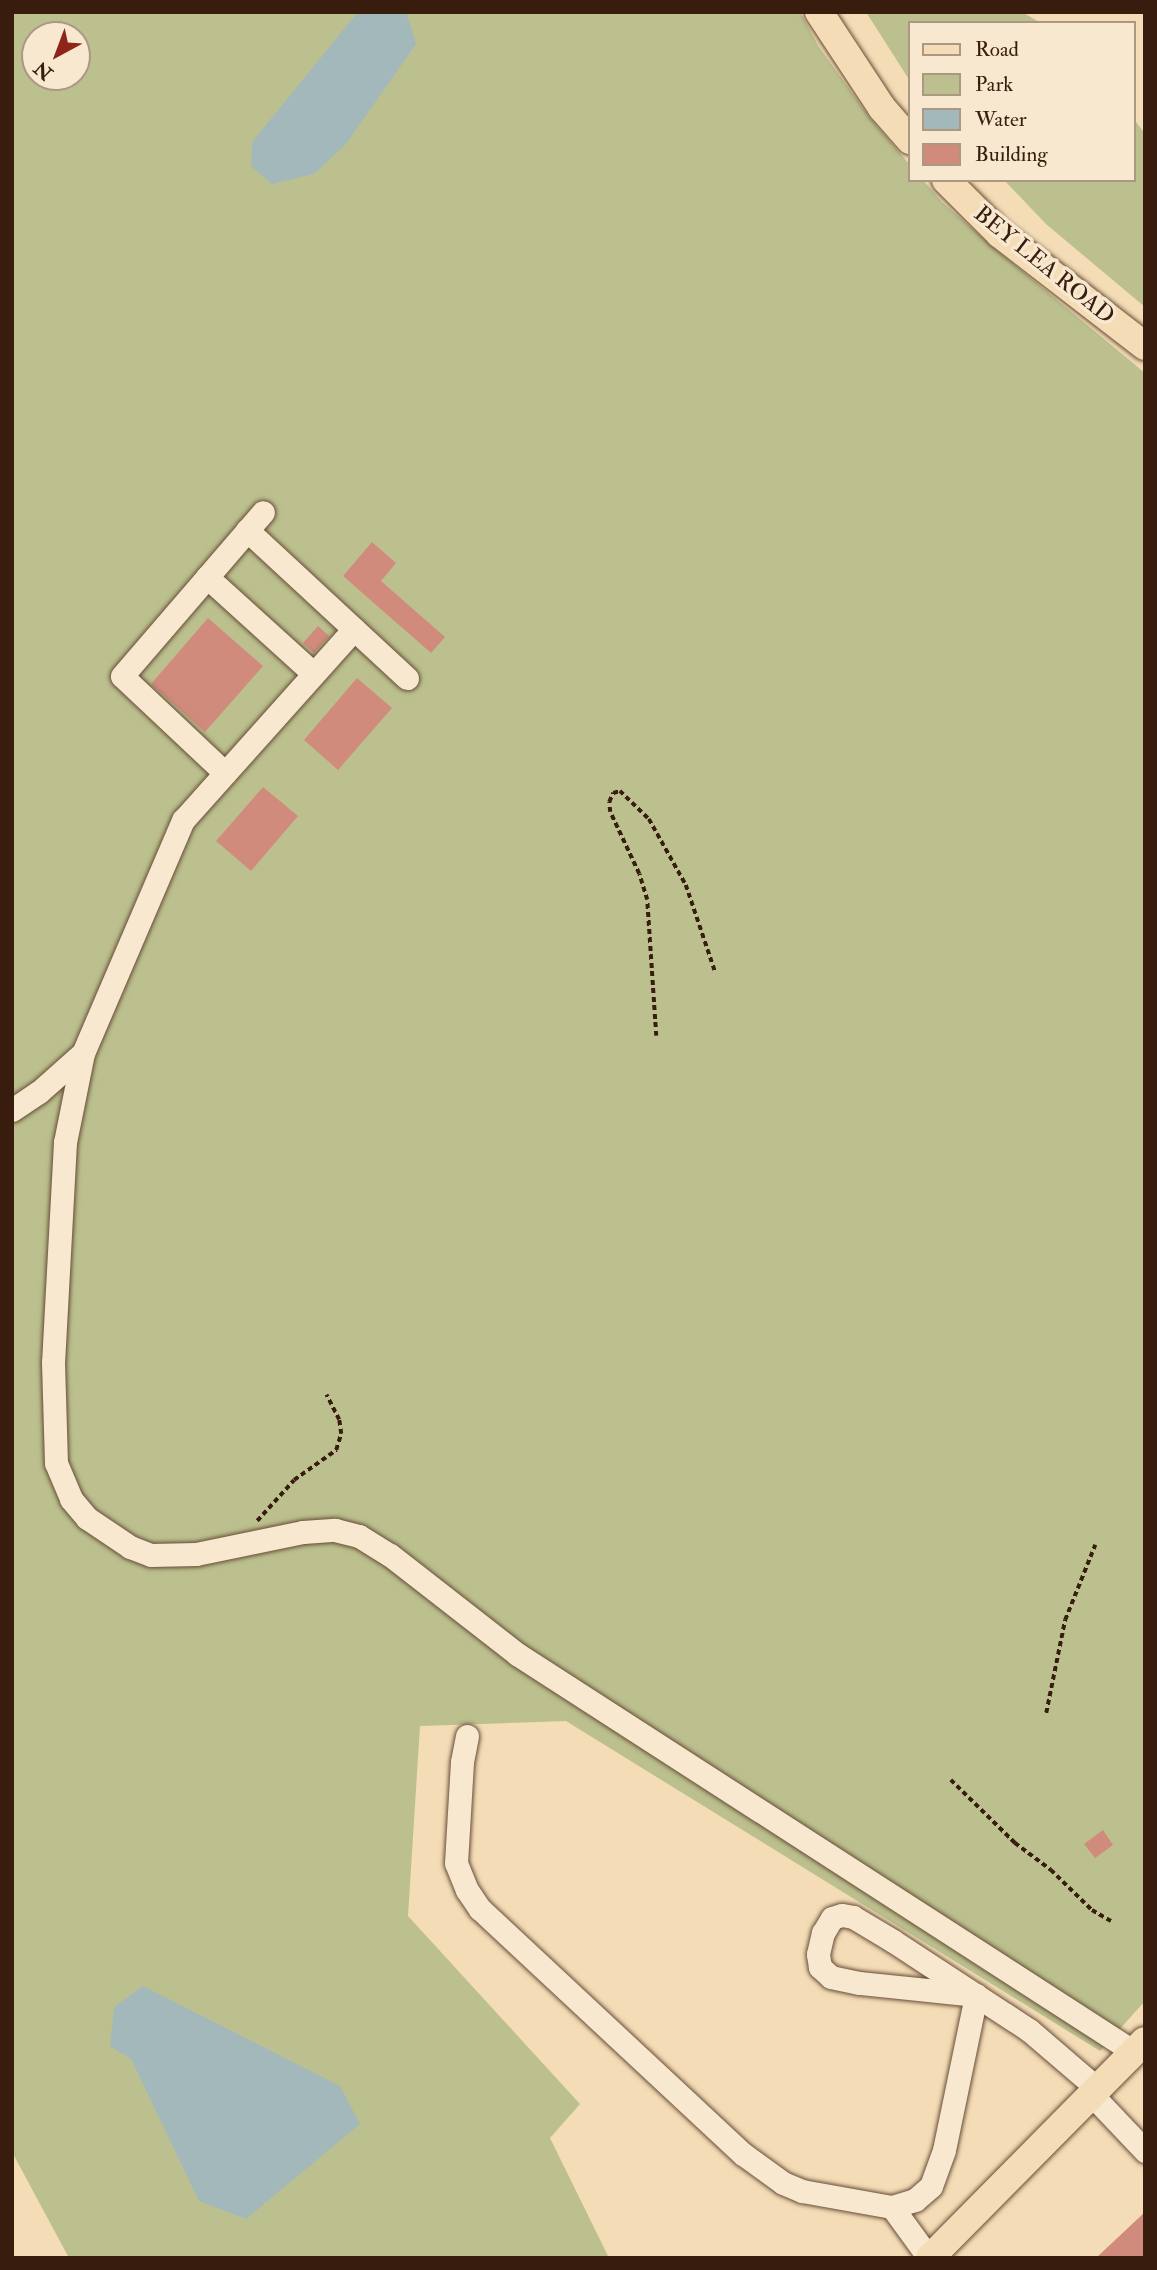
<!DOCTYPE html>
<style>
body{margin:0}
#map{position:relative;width:1157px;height:2270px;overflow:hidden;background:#f4dcb6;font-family:"IM FELL Double Pica",serif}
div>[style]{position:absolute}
.green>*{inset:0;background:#bbc08e}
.water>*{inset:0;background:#a2b8ba}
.building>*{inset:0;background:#d18b7d}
.path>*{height:3.5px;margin-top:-1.75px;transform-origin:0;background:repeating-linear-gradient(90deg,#381d0e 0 5px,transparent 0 8.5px)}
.roads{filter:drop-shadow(0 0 2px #674d38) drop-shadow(0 0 2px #674d38)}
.minor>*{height:23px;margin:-11.5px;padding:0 11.5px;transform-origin:11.5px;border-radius:11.5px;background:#f8e8d0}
.major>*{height:28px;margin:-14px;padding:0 14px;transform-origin:14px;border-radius:14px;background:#f4dcb6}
span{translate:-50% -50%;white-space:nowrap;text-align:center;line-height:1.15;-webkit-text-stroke:7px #f8e8d0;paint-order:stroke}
.street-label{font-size:23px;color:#381d0e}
.frame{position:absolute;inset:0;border:14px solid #381d0e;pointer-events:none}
.legend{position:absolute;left:908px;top:21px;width:228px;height:161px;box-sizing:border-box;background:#f8e8d0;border:2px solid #ab9782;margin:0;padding:9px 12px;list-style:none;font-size:21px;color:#381d0e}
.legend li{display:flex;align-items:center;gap:14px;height:35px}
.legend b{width:35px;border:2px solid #ab9782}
.north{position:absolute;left:21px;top:21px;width:70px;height:70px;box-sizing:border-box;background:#f8e8d0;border:2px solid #ab9782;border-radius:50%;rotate:221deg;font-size:19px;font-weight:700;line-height:28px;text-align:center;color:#381d0e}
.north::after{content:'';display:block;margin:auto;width:24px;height:32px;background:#8f2418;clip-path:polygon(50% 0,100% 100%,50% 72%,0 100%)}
</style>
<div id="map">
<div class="green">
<div style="clip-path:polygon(evenodd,12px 12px,800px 12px,819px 47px,870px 118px,910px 165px,910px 180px,923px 180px,942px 202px,992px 246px,1145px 373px,1145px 2001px,1100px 2051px,566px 1721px,420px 1726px,408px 1916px,580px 2104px,550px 2138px,609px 2258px,69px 2258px,12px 2152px,12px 12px,35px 35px,77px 35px,77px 77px,35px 77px,35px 35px,12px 12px,131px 2059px,245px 2218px,157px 2109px,131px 2059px)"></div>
<div style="clip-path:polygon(866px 12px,1022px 12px,1041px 23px,910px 23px,910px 81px)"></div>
<div style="clip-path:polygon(1134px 119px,1145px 134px,1145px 307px,1046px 224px,1004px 180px,1134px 180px)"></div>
</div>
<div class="water">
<div style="clip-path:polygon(358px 12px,406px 12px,416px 44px,346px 144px,314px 174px,272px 184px,251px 166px,252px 142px)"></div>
<div style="clip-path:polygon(143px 1986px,340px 2086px,360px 2124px,246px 2219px,199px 2201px,131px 2059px,110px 2046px,114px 2007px)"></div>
</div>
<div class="building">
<div style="clip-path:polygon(372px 542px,396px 563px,381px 581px,445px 637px,431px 653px,343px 576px)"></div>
<div style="clip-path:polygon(208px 618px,263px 666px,205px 732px,151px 684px)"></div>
<div style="clip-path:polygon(318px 626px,329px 636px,314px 653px,303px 643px)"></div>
<div style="clip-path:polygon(357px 678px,392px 708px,338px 770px,304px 740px)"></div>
<div style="clip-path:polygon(263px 787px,298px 816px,251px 871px,216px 841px)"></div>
<div style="clip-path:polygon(1103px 1830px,1113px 1845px,1095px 1858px,1084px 1844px)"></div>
<div style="clip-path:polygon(1145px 2212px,1145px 2258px,1096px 2258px)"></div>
</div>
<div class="path">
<div style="left:656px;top:1036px;width:136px;rotate:-93.8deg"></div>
<div style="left:647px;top:900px;width:27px;rotate:-107deg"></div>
<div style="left:639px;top:874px;width:68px;rotate:-115.1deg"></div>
<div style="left:610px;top:812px;width:10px;rotate:-96deg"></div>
<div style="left:609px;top:802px;width:10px;rotate:-66deg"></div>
<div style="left:613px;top:793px;width:7px;rotate:-16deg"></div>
<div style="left:620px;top:791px;width:40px;rotate:44deg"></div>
<div style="left:649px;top:819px;width:76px;rotate:60.7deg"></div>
<div style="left:686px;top:885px;width:91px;rotate:71.4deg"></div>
<div style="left:257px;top:1521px;width:55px;rotate:-47.9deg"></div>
<div style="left:294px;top:1480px;width:52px;rotate:-35.5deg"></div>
<div style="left:336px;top:1450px;width:17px;rotate:-73deg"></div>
<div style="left:341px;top:1434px;width:14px;rotate:-98deg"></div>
<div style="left:339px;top:1420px;width:28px;rotate:-117deg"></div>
<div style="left:1046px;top:1713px;width:95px;rotate:-78.5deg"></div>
<div style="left:1065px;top:1620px;width:81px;rotate:-68.2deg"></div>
<div style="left:951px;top:1780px;width:90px;rotate:44.5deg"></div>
<div style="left:1015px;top:1843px;width:45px;rotate:36.9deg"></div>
<div style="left:1051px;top:1870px;width:57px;rotate:44.3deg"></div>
<div style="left:1092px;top:1910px;width:22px;rotate:30deg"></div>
</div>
<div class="roads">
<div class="minor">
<div style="left:247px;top:530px;width:218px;rotate:42.8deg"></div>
<div style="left:207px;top:577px;width:143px;rotate:42.2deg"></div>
<div style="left:354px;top:629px;width:256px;rotate:131.8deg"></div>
<div style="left:183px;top:820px;width:254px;rotate:113.2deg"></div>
<div style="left:83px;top:1053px;width:91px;rotate:101.4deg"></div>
<div style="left:65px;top:1142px;width:220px;rotate:93.1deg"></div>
<div style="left:53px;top:1362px;width:101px;rotate:88.3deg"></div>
<div style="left:56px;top:1463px;width:39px;rotate:67deg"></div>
<div style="left:71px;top:1499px;width:25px;rotate:50deg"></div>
<div style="left:87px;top:1518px;width:52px;rotate:34deg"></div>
<div style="left:130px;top:1547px;width:22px;rotate:21deg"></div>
<div style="left:151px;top:1555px;width:45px;rotate:-1.3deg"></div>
<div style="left:196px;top:1554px;width:109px;rotate:-11.6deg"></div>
<div style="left:303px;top:1532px;width:32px;rotate:-4deg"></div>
<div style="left:335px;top:1530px;width:25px;rotate:14deg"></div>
<div style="left:359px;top:1536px;width:36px;rotate:32deg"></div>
<div style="left:390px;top:1555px;width:161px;rotate:37.9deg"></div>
<div style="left:517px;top:1654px;width:734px;rotate:32.82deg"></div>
<div style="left:225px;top:773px;width:141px;rotate:-136.7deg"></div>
<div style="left:122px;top:676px;width:216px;rotate:-49.3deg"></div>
<div style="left:12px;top:1110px;width:32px;rotate:-34deg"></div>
<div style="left:39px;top:1092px;width:59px;rotate:-41.6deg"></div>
<div style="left:467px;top:1736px;width:26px;rotate:101deg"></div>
<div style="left:462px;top:1762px;width:101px;rotate:93.4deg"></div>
<div style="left:456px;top:1863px;width:29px;rotate:68deg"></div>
<div style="left:467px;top:1890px;width:23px;rotate:56deg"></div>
<div style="left:480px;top:1909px;width:359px;rotate:43deg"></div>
<div style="left:743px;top:2154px;width:49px;rotate:35.9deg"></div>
<div style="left:783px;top:2183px;width:21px;rotate:23deg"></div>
<div style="left:802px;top:2191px;width:91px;rotate:10.1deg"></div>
<div style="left:976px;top:1995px;width:118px;rotate:-174.1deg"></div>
<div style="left:859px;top:1983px;width:29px;rotate:-168deg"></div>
<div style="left:831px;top:1977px;width:15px;rotate:-138deg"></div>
<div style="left:820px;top:1967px;width:13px;rotate:-99deg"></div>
<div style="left:818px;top:1954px;width:22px;rotate:-77deg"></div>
<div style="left:823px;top:1933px;width:17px;rotate:-59deg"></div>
<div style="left:832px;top:1918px;width:10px;rotate:-17deg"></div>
<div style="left:842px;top:1915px;width:11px;rotate:10deg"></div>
<div style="left:853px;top:1917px;width:47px;rotate:31deg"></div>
<div style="left:893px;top:1941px;width:163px;rotate:33.2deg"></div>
<div style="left:1029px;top:2030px;width:92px;rotate:40.6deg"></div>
<div style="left:1093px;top:2096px;width:76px;rotate:46.6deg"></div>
<div style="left:929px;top:2258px;width:63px;rotate:-126deg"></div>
<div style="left:892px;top:2207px;width:24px;rotate:-17deg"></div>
<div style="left:915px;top:2200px;width:21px;rotate:-41deg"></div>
<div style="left:931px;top:2186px;width:38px;rotate:-70deg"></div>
<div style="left:944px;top:2150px;width:158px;rotate:-78.3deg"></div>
</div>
<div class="major">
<div style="left:819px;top:12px;width:115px;rotate:56.7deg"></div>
<div style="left:882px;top:108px;width:43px;rotate:48.8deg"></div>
<div style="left:946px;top:180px;width:76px;rotate:45deg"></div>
<div style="left:1000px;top:234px;width:183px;rotate:37.7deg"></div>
<div style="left:930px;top:2258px;width:305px;rotate:-45.3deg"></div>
</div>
</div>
<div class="street-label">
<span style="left:1044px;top:265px;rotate:39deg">BEY LEA ROAD</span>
</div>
<div class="frame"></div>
<ul class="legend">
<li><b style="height:9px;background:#f4dcb6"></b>Road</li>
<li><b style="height:19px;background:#bbc08e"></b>Park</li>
<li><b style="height:19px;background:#a2b8ba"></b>Water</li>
<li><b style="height:19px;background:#d18b7d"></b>Building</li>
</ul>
<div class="north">N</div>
</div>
